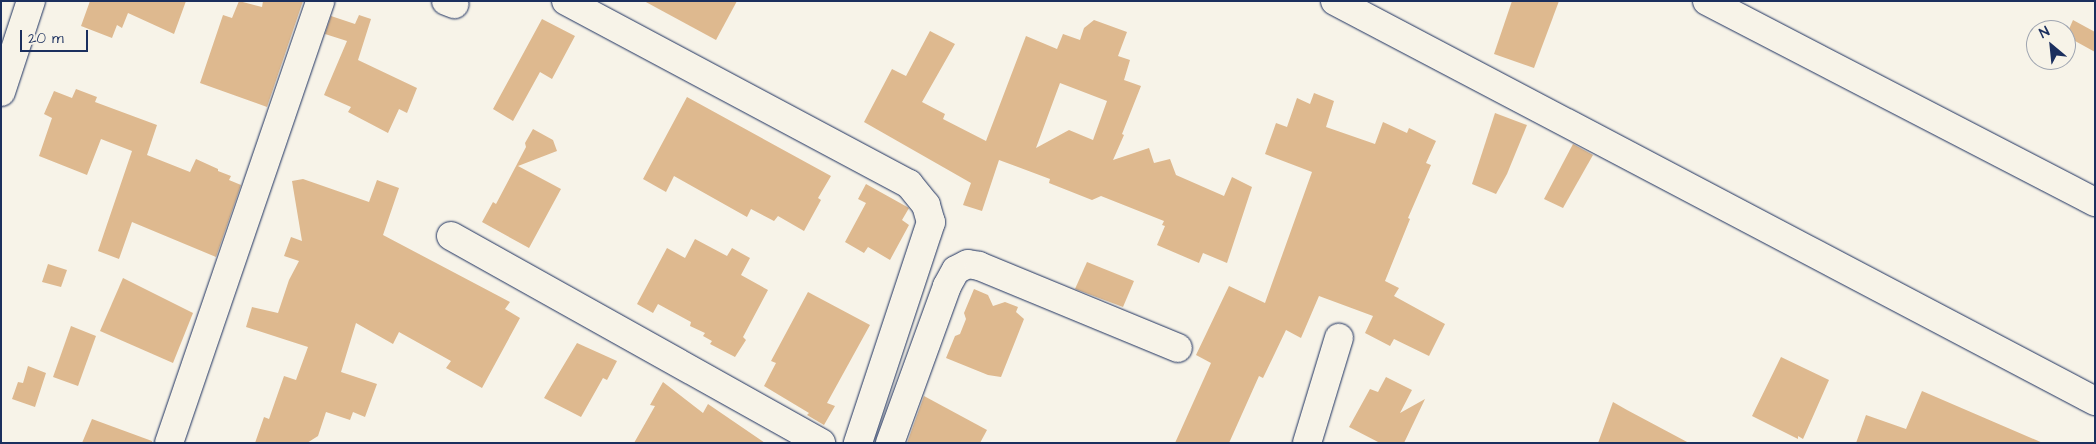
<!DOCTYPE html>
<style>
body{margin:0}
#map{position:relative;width:2096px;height:444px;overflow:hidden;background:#f7f3e8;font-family:"Architects Daughter",sans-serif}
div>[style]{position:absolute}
.building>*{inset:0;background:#deb98f}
.roads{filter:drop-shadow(0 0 1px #1b2f5e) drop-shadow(0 0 1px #1b2f5e)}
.minor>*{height:28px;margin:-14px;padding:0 14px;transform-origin:14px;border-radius:14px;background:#f7f3e8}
span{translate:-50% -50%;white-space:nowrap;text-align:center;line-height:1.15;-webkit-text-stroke:4px #f7f3e8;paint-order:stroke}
.frame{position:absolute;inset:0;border:2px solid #1b2f5e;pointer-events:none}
.north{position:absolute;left:2026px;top:20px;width:50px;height:50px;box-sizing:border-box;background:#f7f3e8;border:1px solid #9fa5b1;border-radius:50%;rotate:332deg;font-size:14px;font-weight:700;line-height:20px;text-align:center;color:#1b2f5e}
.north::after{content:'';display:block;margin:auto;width:18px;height:22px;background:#1b2f5e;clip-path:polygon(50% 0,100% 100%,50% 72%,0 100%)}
.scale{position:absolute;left:20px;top:30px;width:68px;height:22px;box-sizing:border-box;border:2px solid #1b2f5e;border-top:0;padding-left:6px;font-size:15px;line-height:18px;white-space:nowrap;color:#1b2f5e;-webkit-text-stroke:4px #f7f3e8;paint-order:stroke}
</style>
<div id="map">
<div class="building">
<div style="clip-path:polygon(90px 1px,186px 1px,174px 34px,128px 13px,122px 28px,117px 25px,112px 38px,81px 26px)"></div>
<div style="clip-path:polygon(239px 1px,262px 7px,263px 1px,303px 1px,267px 107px,200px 83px,223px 15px,232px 18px)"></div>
<div style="clip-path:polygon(644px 1px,737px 1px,716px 40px)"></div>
<div style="clip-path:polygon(1512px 1px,1559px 1px,1534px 68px,1494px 54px)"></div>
<div style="clip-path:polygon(359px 15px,371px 19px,358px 60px,417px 88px,407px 113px,399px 109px,388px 133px,348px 112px,351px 107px,324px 95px,347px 41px,325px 34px,331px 16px,355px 24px)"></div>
<div style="clip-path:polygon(542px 19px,575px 36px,552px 79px,540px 72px,513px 121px,493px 109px)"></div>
<div style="clip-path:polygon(evenodd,1094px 20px,1127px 32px,1118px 56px,1130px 60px,1124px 80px,1141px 86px,1122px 134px,1124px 135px,1113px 160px,1149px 148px,1154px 163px,1170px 159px,1176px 175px,1224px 196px,1232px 177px,1252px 187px,1227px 263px,1203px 253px,1199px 263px,1157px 245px,1165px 226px,1162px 225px,1164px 221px,1101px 196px,1092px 200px,1049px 183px,1050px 179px,999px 160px,982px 211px,963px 205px,971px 183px,864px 122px,892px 69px,906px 76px,930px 31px,955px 44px,922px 102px,945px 114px,943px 119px,986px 141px,1026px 36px,1057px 49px,1063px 34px,1080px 40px,1084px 28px,1094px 20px,1060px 83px,1107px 101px,1093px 140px,1069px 130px,1036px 148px,1060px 83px)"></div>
<div style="clip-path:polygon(2073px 20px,2095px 32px,2095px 52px,2066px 36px)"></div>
<div style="clip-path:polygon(76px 89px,97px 97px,95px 102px,157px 125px,147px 155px,190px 172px,196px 159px,218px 169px,218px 171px,231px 176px,229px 180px,241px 185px,216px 257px,132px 222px,119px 259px,98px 251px,132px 151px,101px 139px,87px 175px,39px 156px,52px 118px,44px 114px,54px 91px,72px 98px)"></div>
<div style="clip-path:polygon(1314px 93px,1334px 101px,1326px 127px,1375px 144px,1383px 122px,1407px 133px,1409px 128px,1436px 141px,1426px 163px,1431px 165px,1408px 218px,1410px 219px,1385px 281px,1399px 288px,1394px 296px,1445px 324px,1429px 356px,1394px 339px,1390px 346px,1365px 333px,1373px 316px,1319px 296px,1301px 338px,1286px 330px,1263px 378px,1259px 376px,1229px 443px,1175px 443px,1211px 363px,1196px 355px,1229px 286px,1265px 303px,1312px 172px,1265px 154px,1276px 123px,1287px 127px,1297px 98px,1310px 104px)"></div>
<div style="clip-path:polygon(687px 97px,831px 176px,818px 198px,821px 200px,804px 231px,778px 216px,774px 221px,751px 209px,747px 217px,674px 176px,666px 192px,643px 179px)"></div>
<div style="clip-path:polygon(1495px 113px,1527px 125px,1507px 174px,1496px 194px,1472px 184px)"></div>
<div style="clip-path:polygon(533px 129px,553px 140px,557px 151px,518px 166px,561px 189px,529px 248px,482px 222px,493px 202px,496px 204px,526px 147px,525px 143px)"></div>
<div style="clip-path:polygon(1573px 144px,1593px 155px,1563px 208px,1544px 199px)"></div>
<div style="clip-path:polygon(303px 179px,369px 202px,377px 180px,399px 188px,383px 235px,510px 302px,505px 309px,520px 318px,482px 388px,446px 368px,451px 361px,399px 332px,393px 344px,356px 323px,341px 372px,377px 384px,365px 417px,353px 412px,350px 420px,326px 412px,318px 436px,307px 443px,255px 443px,264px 417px,269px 419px,284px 376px,296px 380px,308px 347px,246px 327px,252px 307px,278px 313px,289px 280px,299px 261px,284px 256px,291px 237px,302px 241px,292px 181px)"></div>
<div style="clip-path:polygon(866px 184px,909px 208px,902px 220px,909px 225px,890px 260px,868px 247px,864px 253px,845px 242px,866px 203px,858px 199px)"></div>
<div style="clip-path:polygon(695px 239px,727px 256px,732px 248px,750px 258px,741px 275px,768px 290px,743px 337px,746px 340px,735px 357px,710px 344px,712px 341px,703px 336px,705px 333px,690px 326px,691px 322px,658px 304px,653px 313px,637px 304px,667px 248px,685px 258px)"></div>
<div style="clip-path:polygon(1087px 262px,1134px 281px,1123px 307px,1075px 289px)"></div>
<div style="clip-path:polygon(48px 264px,67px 270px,61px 287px,42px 282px)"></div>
<div style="clip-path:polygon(123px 278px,193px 313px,173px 363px,100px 331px)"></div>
<div style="clip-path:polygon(974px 289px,988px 295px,993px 306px,1005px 302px,1018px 307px,1016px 312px,1024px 319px,1001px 377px,988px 375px,946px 358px,955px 336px,960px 334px,966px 319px,964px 313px)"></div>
<div style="clip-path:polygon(808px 292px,870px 325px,827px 403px,835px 406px,824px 425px,807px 415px,809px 413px,764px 386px,776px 363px,771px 361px)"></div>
<div style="clip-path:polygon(71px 326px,96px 336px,78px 386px,53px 377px)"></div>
<div style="clip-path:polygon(577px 343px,617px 361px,607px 380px,603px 378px,581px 417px,544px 398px)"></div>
<div style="clip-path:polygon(1781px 357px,1829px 380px,1803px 439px,1798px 436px,1798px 439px,1752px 416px)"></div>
<div style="clip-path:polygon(28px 366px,46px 373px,35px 407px,12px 399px,18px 382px,23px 383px)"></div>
<div style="clip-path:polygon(1386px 377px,1412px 390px,1400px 413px,1425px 399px,1404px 443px,1380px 443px,1349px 427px,1370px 389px,1378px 392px)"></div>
<div style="clip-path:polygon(663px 382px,703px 413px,708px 404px,765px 443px,634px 443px,655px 406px,650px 405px)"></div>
<div style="clip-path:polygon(1922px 391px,2043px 443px,1856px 443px,1866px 415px,1906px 429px)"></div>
<div style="clip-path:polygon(924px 396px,987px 430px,980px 443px,907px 443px)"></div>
<div style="clip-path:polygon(1613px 402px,1627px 410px,1689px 443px,1598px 443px)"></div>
<div style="clip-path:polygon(92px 419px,152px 441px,152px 443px,82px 443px)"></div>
</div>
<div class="roads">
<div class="minor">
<div style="left:446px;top:1px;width:9px;rotate:21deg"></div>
<div style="left:566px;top:1px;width:389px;rotate:28.1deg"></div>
<div style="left:909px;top:184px;width:27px;rotate:51deg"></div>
<div style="left:926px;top:205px;width:18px;rotate:74deg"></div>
<div style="left:931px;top:222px;width:233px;rotate:108.3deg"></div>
<div style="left:1335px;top:1px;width:859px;rotate:27.76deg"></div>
<div style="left:1707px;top:1px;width:437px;rotate:27.4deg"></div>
<div style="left:1px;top:92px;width:96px;rotate:-71.8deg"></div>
<div style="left:451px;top:236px;width:424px;rotate:29.2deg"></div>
<div style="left:169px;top:443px;width:467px;rotate:-71.1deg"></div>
<div style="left:890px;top:443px;width:167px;rotate:-70deg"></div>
<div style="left:947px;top:286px;width:18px;rotate:-61deg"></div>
<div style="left:956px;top:270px;width:13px;rotate:-27deg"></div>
<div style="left:968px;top:264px;width:11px;rotate:10deg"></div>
<div style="left:979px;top:266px;width:215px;rotate:22.4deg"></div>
<div style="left:1307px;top:443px;width:110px;rotate:-73.1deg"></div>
</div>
</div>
<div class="frame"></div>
<div class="north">N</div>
<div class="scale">20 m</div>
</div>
